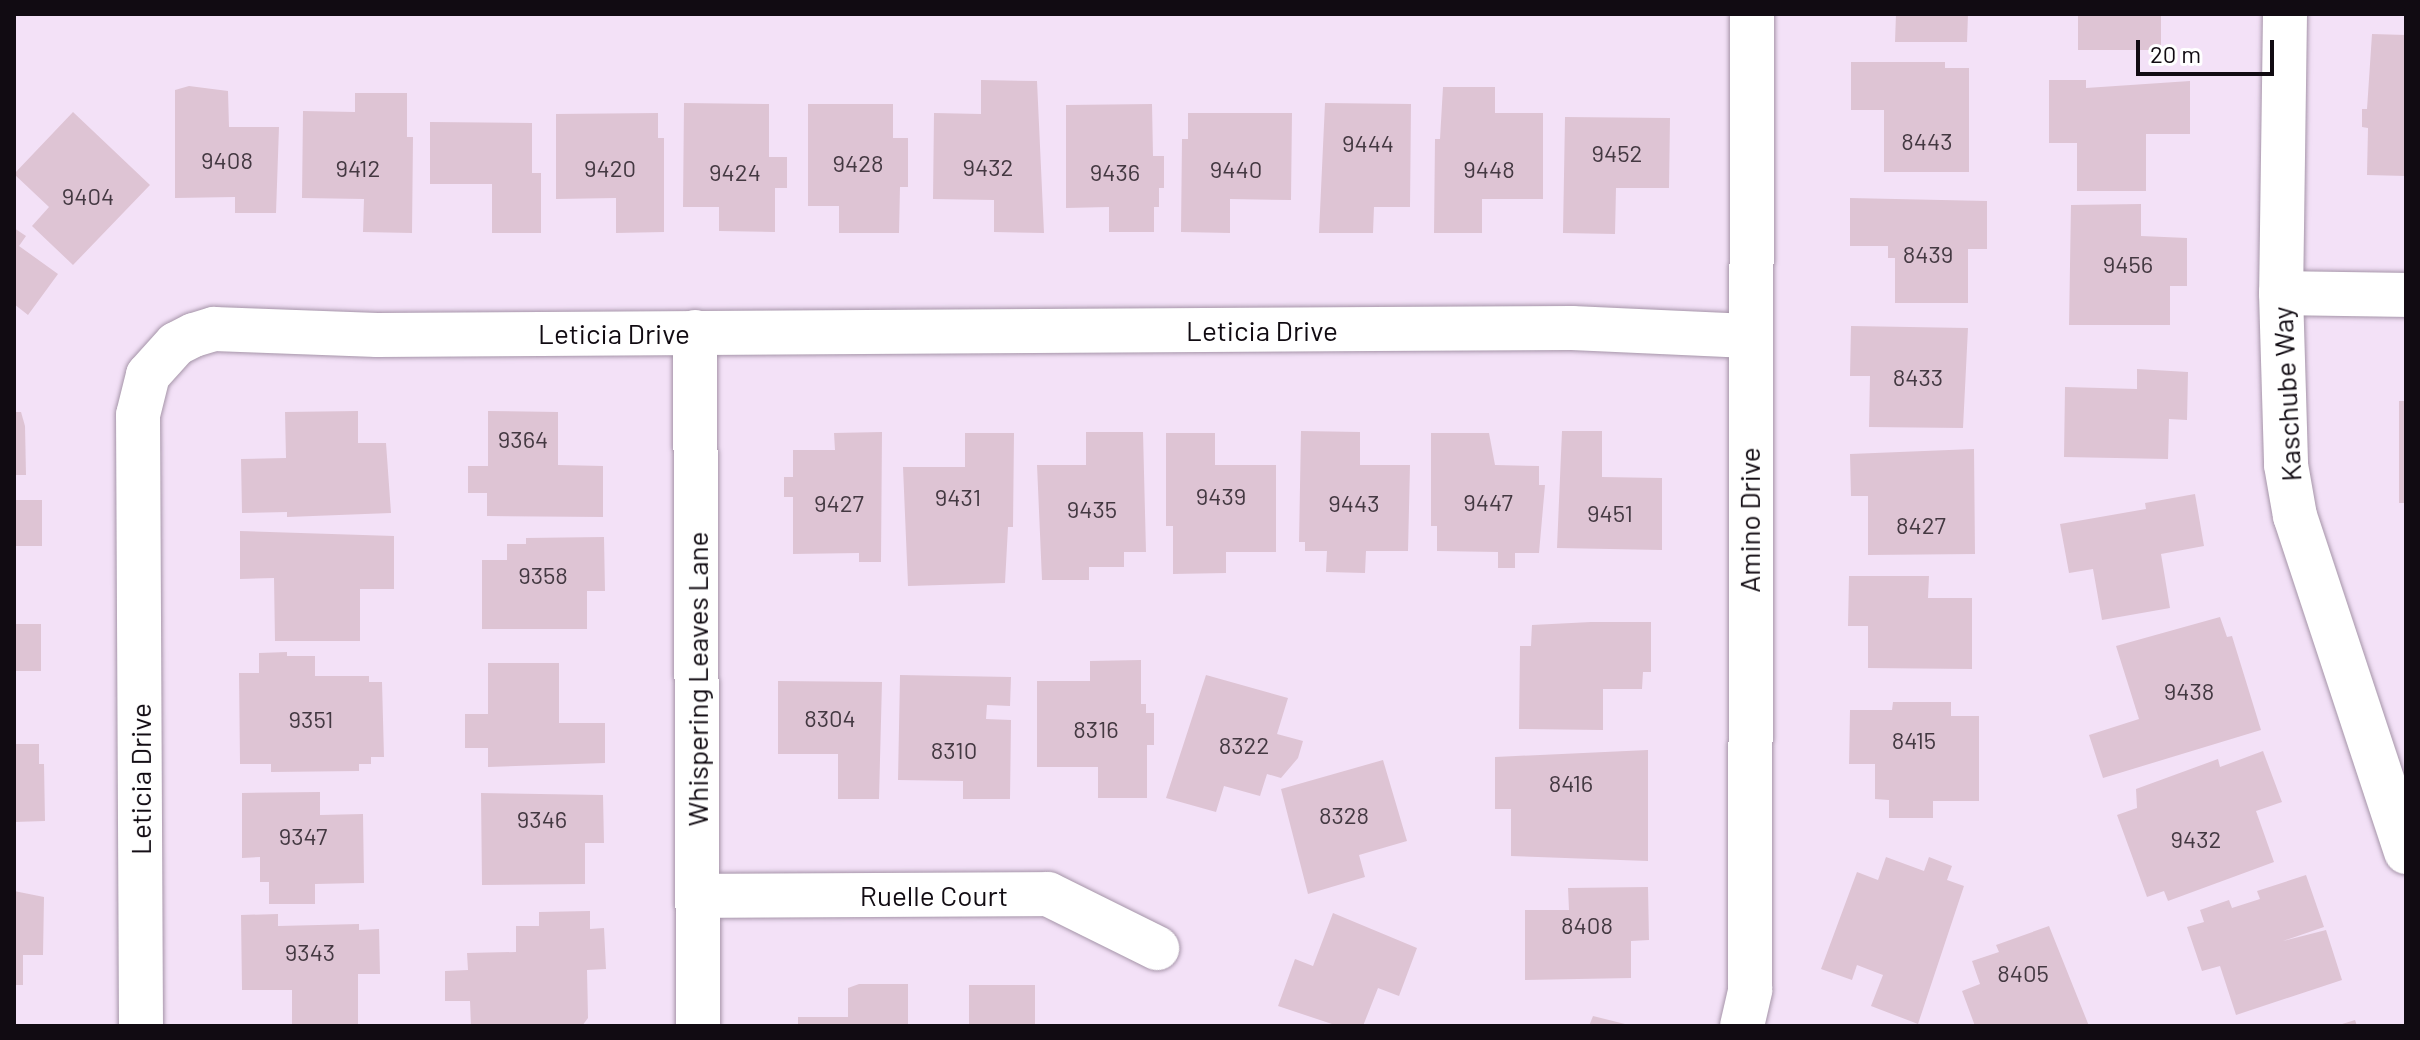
<!DOCTYPE html>
<style>
body{margin:0}
#map{position:relative;width:2420px;height:1040px;overflow:hidden;background:#f3e1f7;font-family:Barlow,sans-serif}
div>[style]{position:absolute}
.building>*{inset:0;background:#dec4d4}
.roads{filter:drop-shadow(0 0 2px #a594a8) drop-shadow(0 0 2px #a594a8)}
.minor>*{height:44px;margin:-22px;padding:0 22px;transform-origin:22px;border-radius:22px;background:#fff}
span{translate:-50% -50%;white-space:nowrap;text-align:center;line-height:1.15;-webkit-text-stroke:7px #fff;paint-order:stroke}
.number-label{font-size:24px;color:#443942}
.number-label span{-webkit-text-stroke-width:0}
.street-label{font-size:28px;color:#110b12}
.frame{position:absolute;inset:0;border:16px solid #110b12;pointer-events:none}
.scale{position:absolute;left:2136px;top:40px;width:138px;height:36px;box-sizing:border-box;border:4px solid #110b12;border-top:0;padding-left:10px;font-size:24px;line-height:28px;white-space:nowrap;color:#110b12;-webkit-text-stroke:6px #fff;paint-order:stroke}
</style>
<div id="map">
<div class="building">
<div style="clip-path:polygon(1896px 14px,1968px 14px,1967px 42px,1895px 42px)"></div>
<div style="clip-path:polygon(2078px 14px,2161px 14px,2161px 50px,2078px 50px)"></div>
<div style="clip-path:polygon(2372px 34px,2406px 35px,2406px 176px,2367px 175px,2368px 128px,2362px 127px,2362px 109px,2367px 109px)"></div>
<div style="clip-path:polygon(1851px 62px,1945px 62px,1945px 68px,1969px 68px,1969px 172px,1884px 172px,1884px 110px,1851px 110px)"></div>
<div style="clip-path:polygon(981px 80px,1037px 81px,1044px 233px,994px 232px,994px 200px,933px 199px,934px 113px,981px 114px)"></div>
<div style="clip-path:polygon(2049px 80px,2086px 80px,2086px 88px,2190px 81px,2190px 134px,2146px 134px,2146px 191px,2077px 191px,2077px 143px,2049px 143px)"></div>
<div style="clip-path:polygon(189px 86px,228px 91px,229px 127px,279px 127px,276px 213px,235px 213px,235px 197px,175px 198px,175px 90px)"></div>
<div style="clip-path:polygon(1443px 87px,1495px 87px,1495px 113px,1543px 113px,1543px 199px,1482px 199px,1482px 233px,1434px 233px,1435px 139px,1440px 139px)"></div>
<div style="clip-path:polygon(355px 93px,407px 93px,407px 137px,413px 137px,412px 233px,363px 232px,364px 199px,302px 198px,303px 111px,355px 112px)"></div>
<div style="clip-path:polygon(684px 103px,769px 104px,769px 157px,787px 157px,787px 188px,775px 188px,775px 232px,719px 231px,719px 207px,683px 207px)"></div>
<div style="clip-path:polygon(1325px 103px,1411px 104px,1410px 207px,1374px 207px,1373px 233px,1319px 233px)"></div>
<div style="clip-path:polygon(808px 104px,893px 104px,893px 138px,908px 138px,908px 187px,900px 187px,899px 233px,839px 233px,839px 206px,808px 206px)"></div>
<div style="clip-path:polygon(1152px 104px,1153px 156px,1164px 156px,1164px 188px,1159px 188px,1159px 207px,1154px 207px,1154px 232px,1109px 232px,1109px 207px,1066px 208px,1066px 105px)"></div>
<div style="clip-path:polygon(73px 112px,150px 185px,73px 265px,32px 226px,49px 207px,14px 174px)"></div>
<div style="clip-path:polygon(658px 113px,658px 138px,664px 138px,664px 232px,616px 233px,616px 198px,556px 199px,556px 114px)"></div>
<div style="clip-path:polygon(1188px 113px,1292px 113px,1291px 200px,1230px 199px,1230px 233px,1181px 232px,1182px 139px,1188px 139px)"></div>
<div style="clip-path:polygon(1565px 117px,1670px 118px,1669px 188px,1616px 188px,1615px 234px,1563px 233px)"></div>
<div style="clip-path:polygon(430px 122px,532px 123px,532px 173px,541px 173px,541px 233px,492px 233px,492px 184px,430px 184px)"></div>
<div style="clip-path:polygon(1850px 198px,1987px 201px,1987px 249px,1968px 249px,1968px 303px,1895px 303px,1895px 258px,1888px 258px,1888px 246px,1850px 246px)"></div>
<div style="clip-path:polygon(2141px 204px,2141px 236px,2187px 238px,2187px 286px,2170px 286px,2170px 325px,2069px 325px,2071px 205px)"></div>
<div style="clip-path:polygon(14px 228px,26px 236px,19px 246px,58px 274px,28px 315px,14px 304px)"></div>
<div style="clip-path:polygon(1851px 326px,1968px 328px,1963px 428px,1869px 427px,1870px 376px,1850px 376px)"></div>
<div style="clip-path:polygon(2137px 369px,2188px 372px,2187px 420px,2169px 419px,2168px 459px,2064px 457px,2065px 387px,2137px 389px)"></div>
<div style="clip-path:polygon(2399px 401px,2406px 401px,2406px 503px,2399px 503px)"></div>
<div style="clip-path:polygon(358px 411px,358px 443px,386px 443px,391px 513px,287px 517px,287px 512px,242px 513px,241px 459px,286px 458px,285px 412px)"></div>
<div style="clip-path:polygon(488px 411px,558px 412px,558px 465px,603px 466px,603px 517px,487px 516px,487px 493px,468px 493px,468px 466px,488px 466px)"></div>
<div style="clip-path:polygon(14px 412px,21px 412px,25px 426px,26px 475px,14px 475px)"></div>
<div style="clip-path:polygon(1301px 431px,1360px 432px,1360px 465px,1410px 465px,1408px 551px,1366px 551px,1365px 573px,1326px 572px,1327px 551px,1305px 551px,1305px 542px,1299px 542px)"></div>
<div style="clip-path:polygon(1562px 431px,1602px 431px,1602px 477px,1662px 478px,1662px 550px,1557px 548px)"></div>
<div style="clip-path:polygon(882px 432px,881px 562px,859px 562px,859px 553px,793px 554px,793px 497px,784px 497px,784px 477px,793px 477px,793px 450px,835px 450px,834px 433px)"></div>
<div style="clip-path:polygon(1086px 432px,1143px 432px,1146px 552px,1124px 552px,1124px 567px,1089px 567px,1089px 580px,1042px 580px,1037px 465px,1086px 465px)"></div>
<div style="clip-path:polygon(965px 433px,1014px 433px,1013px 527px,1008px 527px,1005px 583px,908px 586px,903px 467px,965px 467px)"></div>
<div style="clip-path:polygon(1166px 433px,1215px 433px,1215px 465px,1276px 465px,1276px 552px,1226px 552px,1226px 573px,1173px 574px,1173px 526px,1166px 526px)"></div>
<div style="clip-path:polygon(1431px 433px,1489px 433px,1495px 465px,1539px 466px,1539px 485px,1545px 485px,1539px 553px,1515px 553px,1515px 568px,1498px 568px,1498px 552px,1437px 551px,1437px 526px,1431px 526px)"></div>
<div style="clip-path:polygon(1974px 449px,1975px 554px,1868px 555px,1868px 496px,1851px 496px,1850px 454px)"></div>
<div style="clip-path:polygon(2195px 494px,2204px 546px,2161px 554px,2170px 608px,2102px 620px,2093px 569px,2069px 573px,2060px 524px,2146px 509px,2145px 503px)"></div>
<div style="clip-path:polygon(14px 500px,42px 500px,42px 546px,14px 546px)"></div>
<div style="clip-path:polygon(240px 531px,394px 536px,394px 589px,360px 589px,360px 641px,275px 641px,274px 578px,240px 579px)"></div>
<div style="clip-path:polygon(604px 537px,605px 591px,587px 591px,587px 629px,482px 629px,482px 560px,507px 560px,507px 544px,526px 544px,526px 538px)"></div>
<div style="clip-path:polygon(1849px 576px,1929px 576px,1928px 598px,1972px 598px,1972px 669px,1868px 668px,1868px 626px,1848px 626px)"></div>
<div style="clip-path:polygon(2220px 617px,2227px 637px,2232px 636px,2261px 730px,2103px 778px,2089px 735px,2139px 719px,2116px 646px)"></div>
<div style="clip-path:polygon(1591px 622px,1651px 622px,1651px 672px,1643px 672px,1642px 689px,1603px 689px,1603px 730px,1519px 729px,1520px 646px,1531px 646px,1532px 625px)"></div>
<div style="clip-path:polygon(14px 624px,41px 624px,41px 671px,14px 671px)"></div>
<div style="clip-path:polygon(287px 652px,287px 656px,315px 656px,315px 676px,369px 676px,369px 682px,382px 682px,384px 757px,371px 757px,371px 764px,359px 764px,359px 771px,271px 772px,271px 764px,240px 764px,239px 673px,259px 673px,259px 653px)"></div>
<div style="clip-path:polygon(1141px 660px,1141px 704px,1146px 704px,1146px 713px,1154px 713px,1154px 745px,1147px 745px,1147px 798px,1098px 798px,1098px 767px,1037px 767px,1037px 681px,1090px 681px,1090px 661px)"></div>
<div style="clip-path:polygon(488px 663px,559px 663px,559px 723px,605px 723px,605px 763px,488px 767px,488px 748px,465px 748px,465px 714px,488px 714px)"></div>
<div style="clip-path:polygon(900px 675px,1011px 677px,1010px 706px,987px 705px,986px 719px,1011px 720px,1010px 799px,963px 799px,963px 781px,898px 780px)"></div>
<div style="clip-path:polygon(1206px 675px,1288px 698px,1277px 734px,1303px 741px,1298px 758px,1281px 778px,1267px 774px,1260px 796px,1224px 786px,1216px 812px,1166px 798px)"></div>
<div style="clip-path:polygon(778px 681px,882px 682px,879px 799px,838px 799px,838px 754px,778px 754px)"></div>
<div style="clip-path:polygon(1893px 702px,1951px 702px,1951px 716px,1979px 716px,1979px 801px,1933px 801px,1933px 818px,1889px 818px,1889px 800px,1875px 799px,1875px 764px,1849px 764px,1850px 710px,1892px 710px)"></div>
<div style="clip-path:polygon(14px 744px,39px 744px,39px 764px,44px 764px,45px 821px,14px 822px)"></div>
<div style="clip-path:polygon(1648px 750px,1648px 861px,1511px 856px,1511px 809px,1495px 809px,1495px 757px)"></div>
<div style="clip-path:polygon(2263px 751px,2282px 802px,2256px 811px,2274px 862px,2168px 901px,2164px 891px,2147px 897px,2117px 815px,2137px 808px,2136px 789px,2218px 759px,2220px 767px)"></div>
<div style="clip-path:polygon(1383px 760px,1407px 841px,1359px 855px,1365px 877px,1308px 894px,1281px 789px)"></div>
<div style="clip-path:polygon(320px 792px,320px 815px,363px 814px,364px 883px,315px 884px,315px 904px,269px 904px,269px 882px,260px 882px,260px 857px,242px 858px,242px 793px)"></div>
<div style="clip-path:polygon(481px 793px,603px 795px,604px 843px,585px 843px,585px 884px,482px 885px)"></div>
<div style="clip-path:polygon(1886px 857px,1924px 871px,1929px 857px,1952px 866px,1947px 880px,1964px 886px,1918px 1024px,1871px 1006px,1883px 975px,1857px 965px,1852px 980px,1821px 969px,1857px 872px,1878px 880px)"></div>
<div style="clip-path:polygon(2306px 875px,2324px 927px,2283px 941px,2326px 930px,2342px 980px,2236px 1015px,2220px 966px,2202px 971px,2187px 927px,2204px 922px,2200px 910px,2229px 900px,2232px 908px,2260px 899px,2257px 891px)"></div>
<div style="clip-path:polygon(1648px 887px,1649px 940px,1631px 941px,1631px 978px,1525px 980px,1525px 910px,1569px 910px,1568px 888px)"></div>
<div style="clip-path:polygon(14px 891px,44px 897px,43px 955px,23px 955px,23px 985px,14px 985px)"></div>
<div style="clip-path:polygon(590px 911px,590px 929px,604px 928px,606px 969px,587px 970px,588px 1018px,582px 1026px,471px 1026px,470px 1001px,445px 1001px,445px 971px,468px 970px,467px 953px,516px 952px,516px 926px,539px 926px,539px 912px)"></div>
<div style="clip-path:polygon(1333px 913px,1417px 948px,1399px 996px,1378px 988px,1363px 1026px,1338px 1026px,1278px 1006px,1295px 959px,1313px 966px)"></div>
<div style="clip-path:polygon(278px 914px,278px 926px,359px 924px,359px 930px,379px 929px,380px 974px,358px 974px,358px 1026px,292px 1026px,292px 990px,242px 990px,241px 915px)"></div>
<div style="clip-path:polygon(2049px 926px,2089px 1026px,1975px 1026px,1962px 991px,1980px 984px,1972px 961px,1999px 952px,1996px 945px)"></div>
<div style="clip-path:polygon(859px 984px,908px 984px,908px 1026px,798px 1026px,798px 1017px,848px 1017px,848px 988px)"></div>
<div style="clip-path:polygon(969px 985px,1035px 985px,1035px 1026px,969px 1026px)"></div>
<div style="clip-path:polygon(1593px 1016px,1629px 1025px,1629px 1026px,1589px 1026px)"></div>
<div style="clip-path:polygon(2355px 1020px,2357px 1026px,2339px 1026px,2339px 1025px)"></div>
</div>
<div class="roads">
<div class="minor">
<div style="left:2285px;top:14px;width:279px;rotate:90.8deg"></div>
<div style="left:2281px;top:293px;width:172px;rotate:88.3deg"></div>
<div style="left:2286px;top:465px;width:52px;rotate:80deg"></div>
<div style="left:2295px;top:516px;width:354px;rotate:71.7deg"></div>
<div style="left:2281px;top:293px;width:125px;rotate:0.9deg"></div>
<div style="left:695px;top:332px;width:694px;rotate:89.75deg"></div>
<div style="left:698px;top:896px;width:350px;rotate:-0.3deg"></div>
<div style="left:1048px;top:894px;width:122px;rotate:26.4deg"></div>
<div style="left:141px;top:1026px;width:611px;rotate:-90.28deg"></div>
<div style="left:138px;top:415px;width:41px;rotate:-76deg"></div>
<div style="left:148px;top:375px;width:42px;rotate:-47.9deg"></div>
<div style="left:176px;top:344px;width:20px;rotate:-27deg"></div>
<div style="left:194px;top:335px;width:21px;rotate:-17deg"></div>
<div style="left:214px;top:329px;width:163px;rotate:2.1deg"></div>
<div style="left:377px;top:335px;width:1195px;rotate:-0.34deg"></div>
<div style="left:1572px;top:328px;width:177px;rotate:2.6deg"></div>
<div style="left:1742px;top:1026px;width:37px;rotate:-77deg"></div>
<div style="left:1750px;top:990px;width:976px;rotate:-89.88deg"></div>
</div>
</div>
<div class="number-label">
<span style="left:1927px;top:141px">8443</span>
<span style="left:1368px;top:143px">9444</span>
<span style="left:1617px;top:153px">9452</span>
<span style="left:227px;top:160px">9408</span>
<span style="left:858px;top:163px">9428</span>
<span style="left:988px;top:167px">9432</span>
<span style="left:358px;top:168px">9412</span>
<span style="left:610px;top:168px">9420</span>
<span style="left:1236px;top:169px">9440</span>
<span style="left:1489px;top:169px">9448</span>
<span style="left:735px;top:172px">9424</span>
<span style="left:1115px;top:172px">9436</span>
<span style="left:88px;top:196px">9404</span>
<span style="left:1928px;top:254px">8439</span>
<span style="left:2128px;top:264px">9456</span>
<span style="left:1918px;top:377px">8433</span>
<span style="left:523px;top:439px">9364</span>
<span style="left:1221px;top:496px">9439</span>
<span style="left:958px;top:497px">9431</span>
<span style="left:1488px;top:502px">9447</span>
<span style="left:839px;top:503px">9427</span>
<span style="left:1354px;top:503px">9443</span>
<span style="left:1092px;top:509px">9435</span>
<span style="left:1610px;top:513px">9451</span>
<span style="left:1921px;top:525px">8427</span>
<span style="left:543px;top:575px">9358</span>
<span style="left:2189px;top:691px">9438</span>
<span style="left:830px;top:718px">8304</span>
<span style="left:311px;top:719px">9351</span>
<span style="left:1096px;top:729px">8316</span>
<span style="left:1914px;top:740px">8415</span>
<span style="left:1244px;top:745px">8322</span>
<span style="left:954px;top:750px">8310</span>
<span style="left:1571px;top:783px">8416</span>
<span style="left:1344px;top:815px">8328</span>
<span style="left:542px;top:819px">9346</span>
<span style="left:303px;top:836px">9347</span>
<span style="left:2196px;top:839px">9432</span>
<span style="left:1587px;top:925px">8408</span>
<span style="left:310px;top:952px">9343</span>
<span style="left:2023px;top:973px">8405</span>
</div>
<div class="street-label">
<span style="left:1262px;top:330px">Leticia Drive</span>
<span style="left:614px;top:333px">Leticia Drive</span>
<span style="left:2286px;top:394px;rotate:-93deg">Kaschube Way</span>
<span style="left:1749px;top:520px;rotate:-90deg">Amino Drive</span>
<span style="left:697px;top:679px;rotate:-90deg">Whispering Leaves Lane</span>
<span style="left:140px;top:779px;rotate:-90deg">Leticia Drive</span>
<span style="left:934px;top:895px">Ruelle Court</span>
</div>
<div class="frame"></div>
<div class="scale">20 m</div>
</div>
